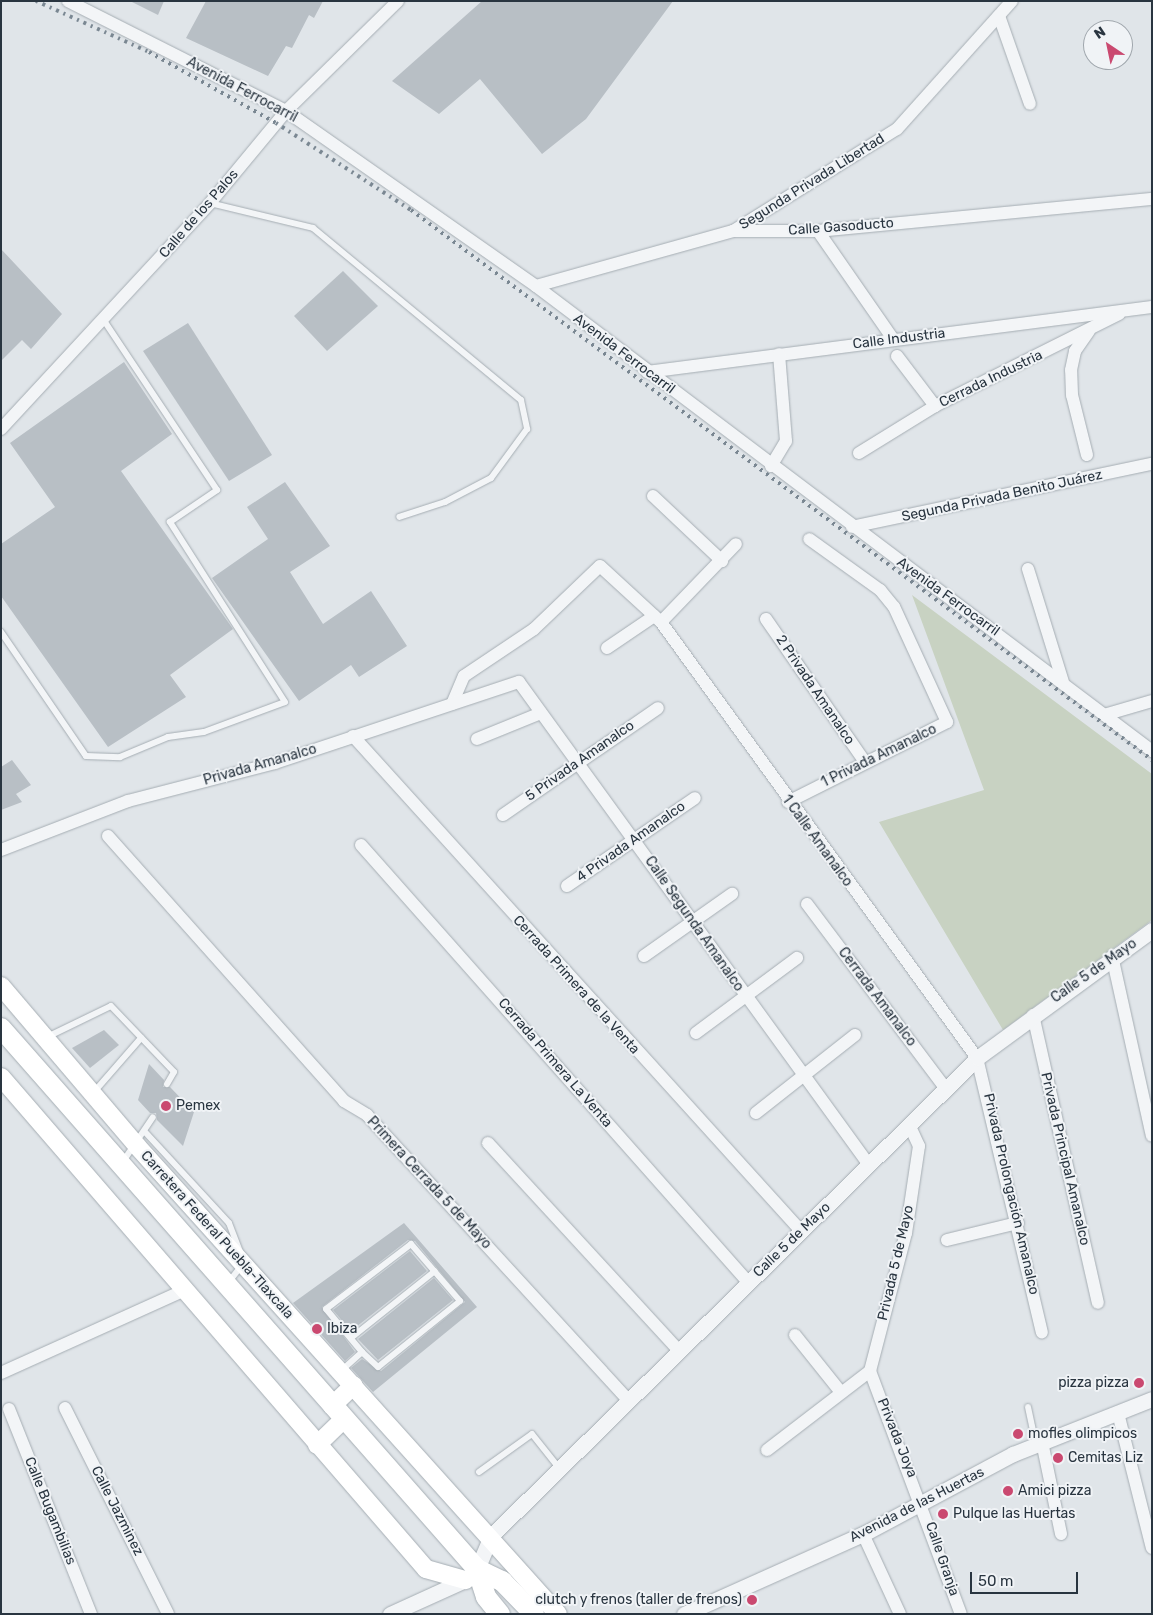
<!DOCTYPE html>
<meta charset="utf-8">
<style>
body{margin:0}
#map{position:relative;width:1153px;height:1615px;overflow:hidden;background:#e0e5e9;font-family:Rubik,sans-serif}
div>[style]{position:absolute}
.green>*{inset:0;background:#c8d2c2}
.building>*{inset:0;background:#b8bfc5}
.roads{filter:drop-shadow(0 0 1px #a5adb3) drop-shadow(0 0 1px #a5adb3)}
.service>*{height:6px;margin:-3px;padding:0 3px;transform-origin:3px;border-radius:3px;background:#f3f5f7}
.minor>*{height:12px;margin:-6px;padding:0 6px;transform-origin:6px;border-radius:6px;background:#f3f5f7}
.tertiary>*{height:15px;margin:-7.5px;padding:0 7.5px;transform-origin:7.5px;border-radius:7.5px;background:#f3f5f7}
.secondary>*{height:18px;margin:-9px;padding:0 9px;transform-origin:9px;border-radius:9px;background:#fff}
.primary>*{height:20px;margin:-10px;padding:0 10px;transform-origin:10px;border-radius:10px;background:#fff}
.rail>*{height:4px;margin-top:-2px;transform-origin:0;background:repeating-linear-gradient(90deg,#7a8792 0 2.5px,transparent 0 7.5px)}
.dots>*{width:14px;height:14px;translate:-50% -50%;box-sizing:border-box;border:2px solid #f0f3f6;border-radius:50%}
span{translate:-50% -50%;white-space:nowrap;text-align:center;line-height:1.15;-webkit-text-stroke:4px #f0f3f6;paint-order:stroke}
.street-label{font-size:14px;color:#293540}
.poi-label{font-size:14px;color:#293540}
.left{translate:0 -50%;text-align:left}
.right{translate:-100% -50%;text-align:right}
.frame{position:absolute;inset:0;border:2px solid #293540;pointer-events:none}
.north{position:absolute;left:1083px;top:20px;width:50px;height:50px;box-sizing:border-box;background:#f0f3f6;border:1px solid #a0a7ad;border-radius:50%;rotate:326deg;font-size:14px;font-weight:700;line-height:20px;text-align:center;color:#293540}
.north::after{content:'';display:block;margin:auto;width:18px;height:22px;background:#ca4970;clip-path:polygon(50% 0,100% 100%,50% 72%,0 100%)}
.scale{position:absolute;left:970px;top:1572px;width:108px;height:22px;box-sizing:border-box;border:2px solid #293540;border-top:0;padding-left:6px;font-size:15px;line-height:18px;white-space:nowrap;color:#293540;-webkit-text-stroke:4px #f0f3f6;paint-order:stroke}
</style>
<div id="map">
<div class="green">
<div style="clip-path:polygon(912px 595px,1152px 774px,1152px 920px,1003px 1030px,879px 822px,984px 790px)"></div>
</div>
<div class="building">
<div style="clip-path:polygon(130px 1px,164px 1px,158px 15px)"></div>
<div style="clip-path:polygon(206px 1px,323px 1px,314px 18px,309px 15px,292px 48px,286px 46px,268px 76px,186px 38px)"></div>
<div style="clip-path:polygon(482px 1px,673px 1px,586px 119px,542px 154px,480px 79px,439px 114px,392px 81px)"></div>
<div style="clip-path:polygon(1px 249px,62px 314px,31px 349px,22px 340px,1px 361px)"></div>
<div style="clip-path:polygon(343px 271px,378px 306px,327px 351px,294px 316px)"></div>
<div style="clip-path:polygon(188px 323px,272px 455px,229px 481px,143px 351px)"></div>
<div style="clip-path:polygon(124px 362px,172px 434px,121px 471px,233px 629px,170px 675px,186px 697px,108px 747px,1px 596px,1px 544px,55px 507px,10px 443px)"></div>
<div style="clip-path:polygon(285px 482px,330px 546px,290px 572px,323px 624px,371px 591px,407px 646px,359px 677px,351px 665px,299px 701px,212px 578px,268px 539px,247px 507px)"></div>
<div style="clip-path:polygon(12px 760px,31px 785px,16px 794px,22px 802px,1px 810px,1px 767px)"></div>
<div style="clip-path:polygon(104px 1030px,119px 1045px,90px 1068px,72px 1048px)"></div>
<div style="clip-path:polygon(149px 1064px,164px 1080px,163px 1087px,170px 1087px,194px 1112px,183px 1146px,157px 1120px,156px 1113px,150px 1113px,138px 1100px)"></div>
<div style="clip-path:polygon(404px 1223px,477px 1307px,373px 1392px,351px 1368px,362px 1359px,381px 1371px,465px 1302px,415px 1241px,408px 1240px,322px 1307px,355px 1352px,345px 1361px,293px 1303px)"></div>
<div style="clip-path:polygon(410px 1251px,427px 1271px,351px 1331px,333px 1310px)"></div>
<div style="clip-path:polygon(434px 1278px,453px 1300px,378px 1360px,358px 1339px)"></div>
</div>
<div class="roads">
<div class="service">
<div style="left:210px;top:203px;width:106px;rotate:13.6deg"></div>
<div style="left:313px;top:228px;width:270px;rotate:39.6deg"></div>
<div style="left:521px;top:400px;width:30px;rotate:78deg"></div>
<div style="left:527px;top:429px;width:61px;rotate:126.3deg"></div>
<div style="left:491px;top:478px;width:52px;rotate:152.4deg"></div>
<div style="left:445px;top:502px;width:48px;rotate:161.9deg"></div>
<div style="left:1px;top:632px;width:150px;rotate:55.6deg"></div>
<div style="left:86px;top:756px;width:34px;rotate:2deg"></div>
<div style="left:120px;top:757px;width:52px;rotate:-22.6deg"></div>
<div style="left:168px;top:737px;width:36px;rotate:-8deg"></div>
<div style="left:204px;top:732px;width:86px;rotate:-20.3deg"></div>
<div style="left:285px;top:702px;width:214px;rotate:-122.6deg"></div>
<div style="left:170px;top:522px;width:57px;rotate:-34.2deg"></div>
<div style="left:217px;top:490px;width:206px;rotate:-123.7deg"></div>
<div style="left:45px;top:1038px;width:73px;rotate:-25.9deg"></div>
<div style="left:111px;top:1006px;width:91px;rotate:46.3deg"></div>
<div style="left:174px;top:1072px;width:14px;rotate:120deg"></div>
<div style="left:94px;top:1092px;width:72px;rotate:-49deg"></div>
<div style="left:146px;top:1133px;width:122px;rotate:47.3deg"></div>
<div style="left:229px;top:1223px;width:34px;rotate:69deg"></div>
<div style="left:122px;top:1163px;width:55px;rotate:-56deg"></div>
<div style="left:228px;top:1283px;width:23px;rotate:-52deg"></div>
<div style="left:351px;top:1338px;width:107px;rotate:-38.6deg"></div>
<div style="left:342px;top:1370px;width:27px;rotate:-42deg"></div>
<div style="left:362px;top:1352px;width:56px;rotate:-129.9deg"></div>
<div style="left:326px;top:1309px;width:107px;rotate:-37.4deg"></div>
<div style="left:411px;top:1244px;width:75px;rotate:49.3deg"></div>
<div style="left:460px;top:1301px;width:105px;rotate:141.2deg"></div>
<div style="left:378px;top:1367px;width:22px;rotate:-137deg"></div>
<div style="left:1028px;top:1407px;width:38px;rotate:78deg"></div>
<div style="left:479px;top:1472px;width:65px;rotate:-35.6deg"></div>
<div style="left:532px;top:1434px;width:43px;rotate:51.5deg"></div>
</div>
<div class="minor">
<div style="left:68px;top:1px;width:244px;rotate:26.8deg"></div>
<div style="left:286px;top:111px;width:305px;rotate:35deg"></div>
<div style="left:536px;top:286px;width:772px;rotate:37.05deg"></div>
<div style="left:999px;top:16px;width:93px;rotate:70.6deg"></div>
<div style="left:733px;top:231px;width:193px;rotate:-31.9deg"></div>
<div style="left:897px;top:129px;width:172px;rotate:-48.1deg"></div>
<div style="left:818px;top:231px;width:131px;rotate:55.2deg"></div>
<div style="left:536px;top:286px;width:205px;rotate:-15.6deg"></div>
<div style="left:733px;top:231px;width:85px"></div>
<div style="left:818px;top:231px;width:336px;rotate:-5.5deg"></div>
<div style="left:897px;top:356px;width:63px;rotate:52.8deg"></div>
<div style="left:647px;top:372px;width:509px;rotate:-7.33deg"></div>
<div style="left:1px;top:429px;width:308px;rotate:-47.2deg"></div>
<div style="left:210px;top:203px;width:119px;rotate:-50.4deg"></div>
<div style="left:286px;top:111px;width:157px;rotate:-44.5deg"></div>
<div style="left:859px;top:453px;width:89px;rotate:-31.7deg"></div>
<div style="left:935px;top:406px;width:206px;rotate:-26.6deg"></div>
<div style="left:1087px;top:455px;width:62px;rotate:-104deg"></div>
<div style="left:1072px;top:395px;width:25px;rotate:-92deg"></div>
<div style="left:1071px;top:370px;width:19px;rotate:-78deg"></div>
<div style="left:1075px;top:351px;width:24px;rotate:-55deg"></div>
<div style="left:771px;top:466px;width:29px;rotate:-59deg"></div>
<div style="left:786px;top:441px;width:87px;rotate:-94.6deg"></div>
<div style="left:653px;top:496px;width:95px;rotate:43.3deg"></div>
<div style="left:852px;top:527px;width:307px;rotate:-11.9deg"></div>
<div style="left:1028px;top:569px;width:118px;rotate:72.8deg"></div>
<div style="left:766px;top:619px;width:174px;rotate:55.3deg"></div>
<div style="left:661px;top:622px;width:108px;rotate:-46.1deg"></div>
<div style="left:607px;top:648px;width:57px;rotate:-34.2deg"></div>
<div style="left:452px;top:704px;width:30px;rotate:-67deg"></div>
<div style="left:464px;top:676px;width:84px;rotate:-33.9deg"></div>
<div style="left:534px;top:629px;width:91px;rotate:-43.7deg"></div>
<div style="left:600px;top:566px;width:83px;rotate:42.6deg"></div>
<div style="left:661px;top:622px;width:538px;rotate:54.07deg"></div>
<div style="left:977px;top:1058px;width:282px;rotate:76.7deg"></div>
<div style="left:1104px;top:715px;width:50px;rotate:-16.3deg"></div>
<div style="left:353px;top:736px;width:668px;rotate:47.85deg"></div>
<div style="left:477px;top:739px;width:69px;rotate:-22.1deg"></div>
<div style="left:788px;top:802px;width:178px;rotate:-26.7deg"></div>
<div style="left:947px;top:722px;width:127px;rotate:-114.7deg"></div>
<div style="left:894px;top:607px;width:22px;rotate:-129deg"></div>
<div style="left:880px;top:590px;width:87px;rotate:-144.3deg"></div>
<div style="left:503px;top:815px;width:188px;rotate:-34.6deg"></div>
<div style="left:108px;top:836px;width:355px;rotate:48.3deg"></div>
<div style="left:344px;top:1101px;width:27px;rotate:31deg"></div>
<div style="left:367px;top:1115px;width:386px;rotate:47.5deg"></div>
<div style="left:361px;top:845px;width:584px;rotate:48.47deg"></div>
<div style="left:1px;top:850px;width:136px;rotate:-21.1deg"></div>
<div style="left:128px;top:801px;width:152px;rotate:-14.5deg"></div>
<div style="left:275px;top:763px;width:257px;rotate:-18.4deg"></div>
<div style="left:519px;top:682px;width:596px;rotate:54.07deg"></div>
<div style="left:567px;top:886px;width:155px;rotate:-34.5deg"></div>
<div style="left:807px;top:904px;width:231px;rotate:53.1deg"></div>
<div style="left:644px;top:956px;width:108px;rotate:-35.2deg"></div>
<div style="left:1112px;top:956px;width:184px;rotate:77.5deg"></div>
<div style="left:1033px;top:1015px;width:295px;rotate:77.3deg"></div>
<div style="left:696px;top:1033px;width:126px;rotate:-36.6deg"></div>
<div style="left:756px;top:1113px;width:126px;rotate:-38.2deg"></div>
<div style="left:488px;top:1143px;width:282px;rotate:47.4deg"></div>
<div style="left:947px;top:1240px;width:73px;rotate:-13.5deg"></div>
<div style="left:795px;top:1335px;width:70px;rotate:51.3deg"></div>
<div style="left:870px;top:1371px;width:259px;rotate:69.5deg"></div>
<div style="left:870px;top:1371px;width:143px;rotate:-75.4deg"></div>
<div style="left:906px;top:1233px;width:88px;rotate:-81.5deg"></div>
<div style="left:919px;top:1146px;width:23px;rotate:-115deg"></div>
<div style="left:1px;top:1373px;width:200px;rotate:-24.3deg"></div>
<div style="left:65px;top:1408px;width:230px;rotate:63.4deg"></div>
<div style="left:9px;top:1409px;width:221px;rotate:68.2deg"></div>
<div style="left:1118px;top:1413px;width:139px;rotate:75.9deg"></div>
<div style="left:1042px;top:1442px;width:94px;rotate:78.3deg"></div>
<div style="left:767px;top:1450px;width:130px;rotate:-37.5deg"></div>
<div style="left:863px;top:1534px;width:88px;rotate:65.2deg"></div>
</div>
<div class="tertiary">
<div style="left:390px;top:1614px;width:82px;rotate:-24.4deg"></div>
<div style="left:465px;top:1580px;width:16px;rotate:-43deg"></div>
<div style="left:477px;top:1569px;width:36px;rotate:-67deg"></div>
<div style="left:491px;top:1536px;width:682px;rotate:-44.52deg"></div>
<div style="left:977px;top:1058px;width:217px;rotate:-36.2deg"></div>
<div style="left:684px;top:1614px;width:196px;rotate:-24.1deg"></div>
<div style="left:863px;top:1534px;width:170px;rotate:-28.1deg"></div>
<div style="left:1013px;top:1454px;width:149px;rotate:-21.6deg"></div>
</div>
<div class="secondary">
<div style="left:1px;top:986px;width:210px;rotate:49.6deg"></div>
<div style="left:137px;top:1146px;width:629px;rotate:48.03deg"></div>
<div style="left:1px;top:1077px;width:650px;rotate:49.18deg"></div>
<div style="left:426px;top:1569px;width:41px;rotate:15.8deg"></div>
<div style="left:332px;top:1406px;width:30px;rotate:-44deg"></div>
<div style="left:317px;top:1445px;width:37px;rotate:-44deg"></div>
</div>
<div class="primary">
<div style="left:1px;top:1028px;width:721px;rotate:48.66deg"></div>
<div style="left:477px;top:1569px;width:29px;rotate:72deg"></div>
<div style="left:486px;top:1597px;width:22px;rotate:51deg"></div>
<div style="left:477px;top:1569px;width:28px;rotate:26deg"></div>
<div style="left:502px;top:1581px;width:46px;rotate:45.9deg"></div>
</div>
</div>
<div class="rail">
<div style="left:36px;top:1px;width:124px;rotate:24.3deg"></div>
<div style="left:149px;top:52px;width:145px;rotate:29.2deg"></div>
<div style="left:276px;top:123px;width:161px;rotate:32.8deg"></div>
<div style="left:411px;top:210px;width:923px;rotate:36.58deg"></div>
</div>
<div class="dots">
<div style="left:166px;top:1106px;background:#ca4970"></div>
<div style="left:317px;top:1329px;background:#ca4970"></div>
<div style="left:1139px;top:1383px;background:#ca4970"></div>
<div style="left:1018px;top:1434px;background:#ca4970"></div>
<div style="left:1058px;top:1458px;background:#ca4970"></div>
<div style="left:1008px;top:1491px;background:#ca4970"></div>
<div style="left:943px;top:1514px;background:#ca4970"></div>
<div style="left:752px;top:1600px;background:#ca4970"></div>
</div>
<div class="street-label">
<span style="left:242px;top:90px;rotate:28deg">Avenida Ferrocarril</span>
<span style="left:812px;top:182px;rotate:-32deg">Segunda Privada Libertad</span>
<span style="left:199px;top:214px;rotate:-49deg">Calle de los Palos</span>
<span style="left:841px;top:227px;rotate:-4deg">Calle Gasoducto</span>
<span style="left:899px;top:339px;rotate:-7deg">Calle Industria</span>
<span style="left:624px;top:354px;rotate:37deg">Avenida Ferrocarril</span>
<span style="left:991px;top:379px;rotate:-26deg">Cerrada Industria</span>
<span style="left:1002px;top:496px;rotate:-12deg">Segunda Privada Benito Juárez</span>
<span style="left:948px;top:597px;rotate:36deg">Avenida Ferrocarril</span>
<span style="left:815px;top:690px;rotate:56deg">2 Privada Amanalco</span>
<span style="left:879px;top:756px;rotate:-26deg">1 Privada Amanalco</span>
<span style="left:580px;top:761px;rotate:-35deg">5 Privada Amanalco</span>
<span style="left:260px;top:765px;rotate:-16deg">Privada Amanalco</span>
<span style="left:817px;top:841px;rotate:54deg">1 Calle Amanalco</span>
<span style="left:631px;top:842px;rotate:-35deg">4 Privada Amanalco</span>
<span style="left:694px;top:924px;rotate:55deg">Calle Segunda Amanalco</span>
<span style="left:1094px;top:971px;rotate:-35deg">Calle 5 de Mayo</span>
<span style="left:576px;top:985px;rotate:48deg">Cerrada Primera de la Venta</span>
<span style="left:877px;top:997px;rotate:53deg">Cerrada Amanalco</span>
<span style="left:555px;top:1063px;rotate:49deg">Cerrada Primera La Venta</span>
<span style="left:1065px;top:1159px;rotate:77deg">Privada Principal Amanalco</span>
<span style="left:429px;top:1183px;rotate:47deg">Primera Cerrada 5 de Mayo</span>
<span style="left:1011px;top:1194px;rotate:77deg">Privada Prolongación Amanalco</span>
<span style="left:217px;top:1235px;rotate:48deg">Carretera Federal Puebla-Tlaxcala</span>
<span style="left:792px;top:1240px;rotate:-44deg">Calle 5 de Mayo</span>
<span style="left:896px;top:1263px;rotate:-77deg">Privada 5 de Mayo</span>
<span style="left:897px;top:1438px;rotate:68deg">Privada Joya</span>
<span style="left:917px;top:1505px;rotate:-27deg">Avenida de las Huertas</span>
<span style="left:50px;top:1511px;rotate:68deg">Calle Bugambilias</span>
<span style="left:117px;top:1511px;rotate:63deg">Calle Jazminez</span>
<span style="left:942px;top:1559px;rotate:71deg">Calle Granja</span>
</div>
<div class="poi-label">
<span class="left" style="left:176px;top:1106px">Pemex</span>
<span class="left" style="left:327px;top:1329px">Ibiza</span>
<span class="right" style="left:1129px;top:1383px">pizza pizza</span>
<span class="left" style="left:1028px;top:1434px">mofles olimpicos</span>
<span class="left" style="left:1068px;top:1458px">Cemitas Liz</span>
<span class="left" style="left:1018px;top:1491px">Amici pizza</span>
<span class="left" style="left:953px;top:1514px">Pulque las Huertas</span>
<span class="right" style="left:742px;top:1600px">clutch y frenos (taller de frenos)</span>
</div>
<div class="frame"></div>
<div class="north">N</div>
<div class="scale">50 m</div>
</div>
